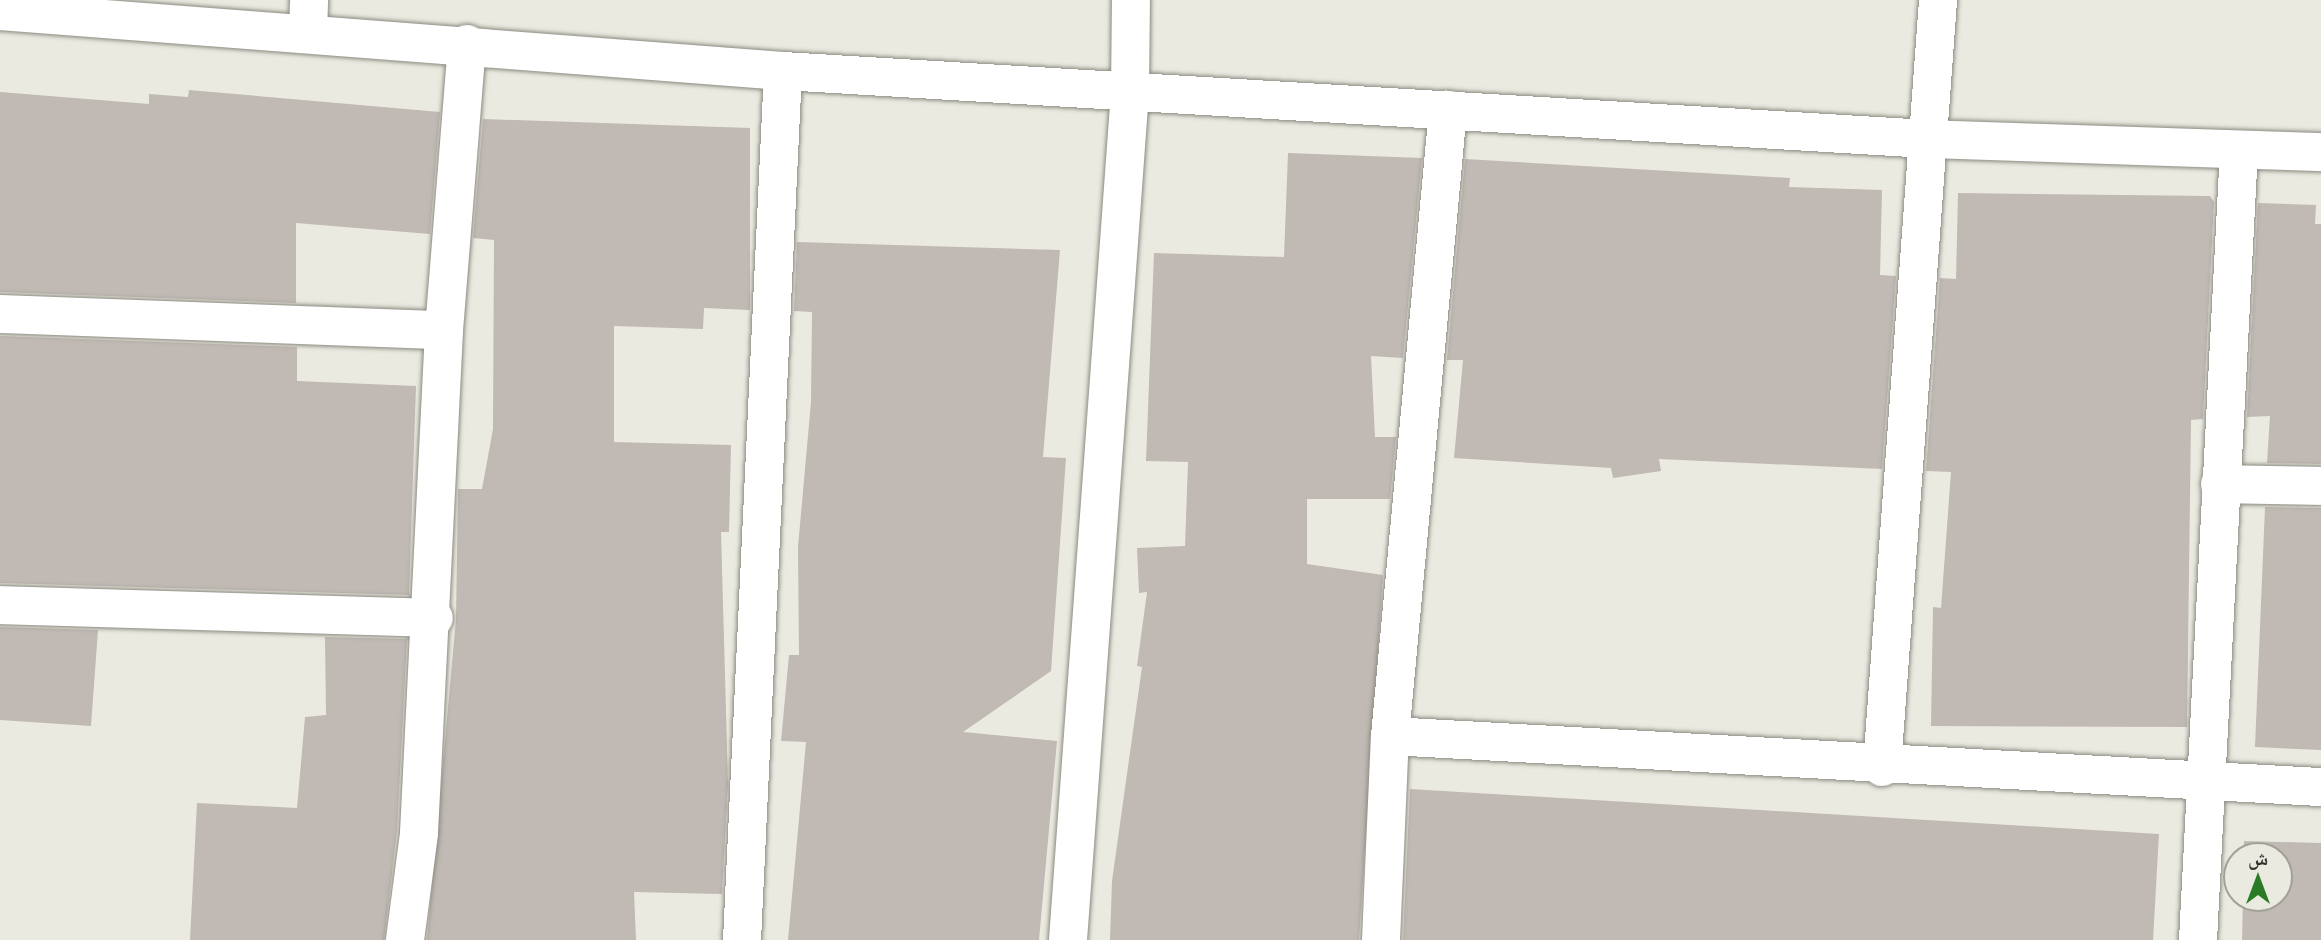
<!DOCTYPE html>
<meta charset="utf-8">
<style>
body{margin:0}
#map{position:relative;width:2321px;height:940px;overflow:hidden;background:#ebeae0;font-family:"PT Serif","Noto Naskh Arabic",serif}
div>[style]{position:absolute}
.building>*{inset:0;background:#c1b9b3}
.roads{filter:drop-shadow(0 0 2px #8b8a81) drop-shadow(0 0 2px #8b8a81)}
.street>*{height:38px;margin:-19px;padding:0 19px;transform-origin:19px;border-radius:19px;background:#fff}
span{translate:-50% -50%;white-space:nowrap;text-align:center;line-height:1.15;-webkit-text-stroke:5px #ebeae0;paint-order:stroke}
.north{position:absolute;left:2223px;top:842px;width:70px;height:70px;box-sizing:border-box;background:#ebeae0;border:2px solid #a1a099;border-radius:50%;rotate:0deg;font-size:19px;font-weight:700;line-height:28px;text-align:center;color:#33322f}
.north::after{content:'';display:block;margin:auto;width:24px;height:32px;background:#2a7b26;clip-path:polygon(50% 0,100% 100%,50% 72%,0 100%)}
</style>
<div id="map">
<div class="building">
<div style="clip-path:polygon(189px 90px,440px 112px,430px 234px,296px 223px,296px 303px,0 292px,0 92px,149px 104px,149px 94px,188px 97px)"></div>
<div style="clip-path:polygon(483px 119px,750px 128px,750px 310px,704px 308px,703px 329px,614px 326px,614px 442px,731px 445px,729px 532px,721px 532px,728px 782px,722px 894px,634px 892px,636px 940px,427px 940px,456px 619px,458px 489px,482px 489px,493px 429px,494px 240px,473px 238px)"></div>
<div style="clip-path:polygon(1288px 153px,1422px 158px,1403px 358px,1371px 356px,1375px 437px,1396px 437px,1390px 499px,1307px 499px,1307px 564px,1383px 575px,1359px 940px,1110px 940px,1112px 881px,1142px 667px,1137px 666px,1147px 592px,1139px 593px,1137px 548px,1185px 546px,1188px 462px,1146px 461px,1154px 253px,1284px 257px)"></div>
<div style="clip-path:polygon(1465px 159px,1790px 178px,1789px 187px,1882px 190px,1880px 275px,1896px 276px,1882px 469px,1659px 459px,1661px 471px,1613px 478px,1611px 468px,1454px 458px,1463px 360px,1447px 360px)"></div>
<div style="clip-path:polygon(1958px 193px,2210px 196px,2214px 202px,2203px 419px,2191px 420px,2187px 727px,1931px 726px,1933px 607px,1941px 608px,1951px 472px,1926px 471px,1940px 278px,1956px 279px)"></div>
<div style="clip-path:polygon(2258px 203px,2316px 205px,2315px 224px,2321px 224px,2321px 464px,2267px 463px,2270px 416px,2247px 417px)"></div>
<div style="clip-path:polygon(797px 242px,1060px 250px,1043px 457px,1066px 458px,1051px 671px,963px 732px,1057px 741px,1039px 940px,788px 940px,806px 742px,781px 741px,789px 655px,799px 655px,798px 547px,811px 402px,812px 312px,794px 311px)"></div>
<div style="clip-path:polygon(0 336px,297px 347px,297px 381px,416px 386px,409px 595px,0 583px)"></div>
<div style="clip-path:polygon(2265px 507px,2321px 508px,2321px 750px,2255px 747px)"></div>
<div style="clip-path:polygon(0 627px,98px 630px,91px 726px,0 720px)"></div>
<div style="clip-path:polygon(325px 637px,407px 639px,397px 831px,384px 940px,190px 940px,197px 803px,297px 808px,305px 717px,326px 715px)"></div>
<div style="clip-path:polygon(1410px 789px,2159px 834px,2153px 940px,1403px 940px)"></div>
<div style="clip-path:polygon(2244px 841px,2321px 843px,2321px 940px,2242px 940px,2243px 898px,2279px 898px,2279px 856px,2243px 856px)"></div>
</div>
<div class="roads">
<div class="street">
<div style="left:0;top:11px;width:785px;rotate:4.38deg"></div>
<div style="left:783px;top:71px;width:1146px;rotate:3.4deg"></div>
<div style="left:1927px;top:139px;width:394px;rotate:1.9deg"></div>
<div style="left:308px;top:32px;width:32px;rotate:-88deg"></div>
<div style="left:0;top:314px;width:444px;rotate:2.1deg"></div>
<div style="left:2220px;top:484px;width:101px;rotate:1.1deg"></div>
<div style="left:0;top:605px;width:434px;rotate:1.7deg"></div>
<div style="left:1390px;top:736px;width:932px;rotate:3.14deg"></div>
<div style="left:1882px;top:767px;width:769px;rotate:-85.82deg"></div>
<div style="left:405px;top:940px;width:108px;rotate:-82.5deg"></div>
<div style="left:419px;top:833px;width:504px;rotate:-87.15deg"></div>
<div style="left:444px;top:330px;width:287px;rotate:-85.4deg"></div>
<div style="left:742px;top:940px;width:870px;rotate:-87.3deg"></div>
<div style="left:1068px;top:940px;width:851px;rotate:-85.82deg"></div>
<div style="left:1130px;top:91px;width:91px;rotate:-89.4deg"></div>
<div style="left:1381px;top:940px;width:204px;rotate:-87.5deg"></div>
<div style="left:1390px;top:736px;width:629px;rotate:-84.71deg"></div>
<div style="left:2198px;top:940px;width:791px;rotate:-87.03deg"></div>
</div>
</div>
<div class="north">ش</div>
</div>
